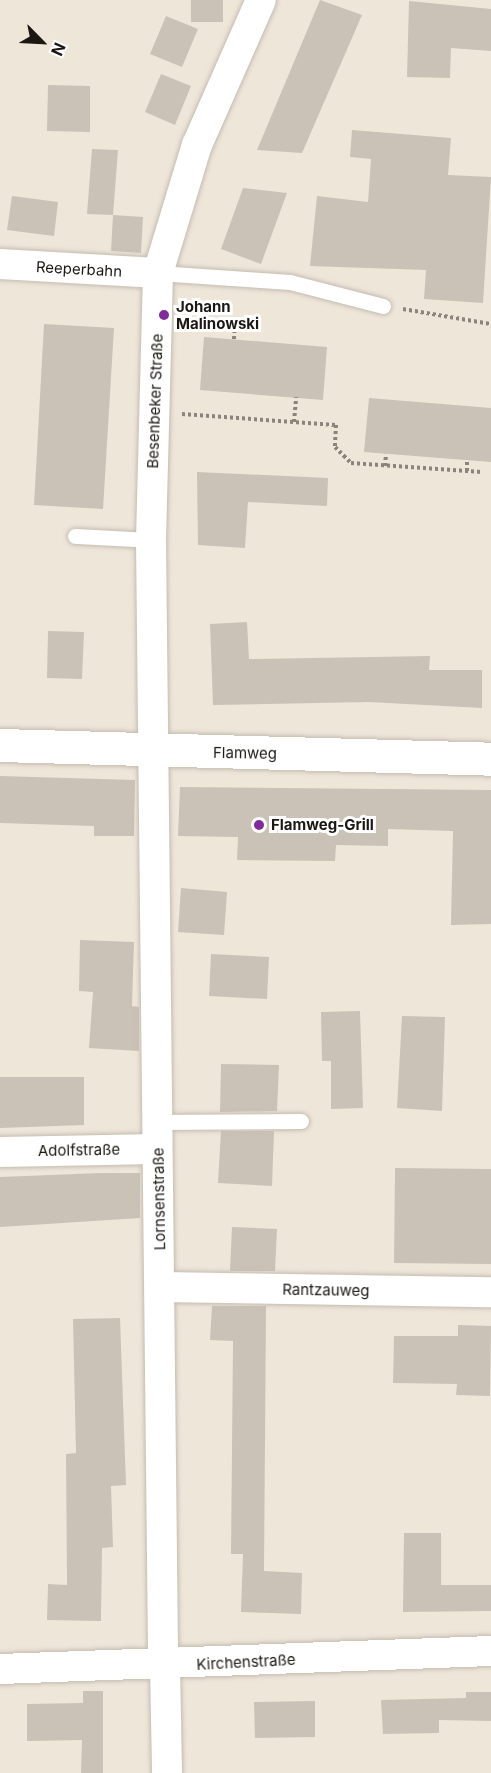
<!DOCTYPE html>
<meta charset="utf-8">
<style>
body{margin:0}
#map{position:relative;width:491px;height:1773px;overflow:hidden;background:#efe6da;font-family:Inter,sans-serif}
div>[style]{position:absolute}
.building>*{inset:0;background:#cac2b6}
.path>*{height:4px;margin-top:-2px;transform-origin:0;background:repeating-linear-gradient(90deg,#8a847b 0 3px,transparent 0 6px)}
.roads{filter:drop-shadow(0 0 2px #c4bcb0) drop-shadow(0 0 2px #c4bcb0)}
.service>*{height:15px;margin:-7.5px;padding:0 7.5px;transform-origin:7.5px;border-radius:7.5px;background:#fff}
.minor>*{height:30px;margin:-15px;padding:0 15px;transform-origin:15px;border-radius:15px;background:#fff}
.secondary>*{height:33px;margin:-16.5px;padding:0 16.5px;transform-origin:16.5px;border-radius:16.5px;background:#fff}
.dots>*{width:16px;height:16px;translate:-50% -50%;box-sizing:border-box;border:3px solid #fff;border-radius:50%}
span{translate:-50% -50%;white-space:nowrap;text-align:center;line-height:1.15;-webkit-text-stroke:6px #fff;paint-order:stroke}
.street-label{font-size:15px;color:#1b1813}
.poi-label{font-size:15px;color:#1b1813;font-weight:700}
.left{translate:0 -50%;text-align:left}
.north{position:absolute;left:12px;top:12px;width:60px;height:60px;-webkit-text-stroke:4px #fff;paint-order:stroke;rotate:114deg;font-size:16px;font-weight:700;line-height:24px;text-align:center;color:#1b1813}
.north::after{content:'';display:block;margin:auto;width:21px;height:27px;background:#1b1813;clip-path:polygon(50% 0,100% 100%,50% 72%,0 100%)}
</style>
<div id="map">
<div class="building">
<div style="clip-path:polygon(191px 0,223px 0,223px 22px,191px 22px)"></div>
<div style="clip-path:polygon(320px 0,362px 15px,302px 153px,257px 150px)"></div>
<div style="clip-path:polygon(409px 1px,491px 9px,491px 51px,451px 48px,450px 78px,407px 77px)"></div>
<div style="clip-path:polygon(166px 16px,198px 29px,182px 67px,150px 54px)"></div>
<div style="clip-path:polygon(161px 74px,191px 86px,175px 125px,145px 112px)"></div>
<div style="clip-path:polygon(48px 85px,90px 86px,90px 132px,47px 131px)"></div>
<div style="clip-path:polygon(352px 130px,451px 138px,448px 175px,491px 177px,483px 303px,424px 299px,426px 270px,310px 266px,317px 196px,368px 202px,371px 159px,350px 157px)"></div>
<div style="clip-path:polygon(92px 149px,118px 150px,113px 215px,143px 217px,141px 253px,111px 251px,113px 215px,87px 214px)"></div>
<div style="clip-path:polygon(243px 188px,287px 193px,261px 264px,221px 249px)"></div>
<div style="clip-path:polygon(12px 196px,58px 202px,54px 236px,7px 230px)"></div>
<div style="clip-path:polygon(44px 324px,114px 328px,103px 509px,34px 505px)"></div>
<div style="clip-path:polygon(204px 337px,327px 347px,323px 400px,200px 390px)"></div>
<div style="clip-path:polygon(369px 398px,491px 408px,491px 462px,364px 452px)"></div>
<div style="clip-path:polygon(197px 472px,328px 478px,327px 506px,248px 502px,245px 548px,198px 545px)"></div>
<div style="clip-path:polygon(247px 622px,249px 659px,430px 656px,429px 670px,482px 670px,482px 708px,369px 702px,213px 705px,210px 624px)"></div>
<div style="clip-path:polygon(48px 631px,84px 632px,82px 679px,47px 678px)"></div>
<div style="clip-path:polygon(0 776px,135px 780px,134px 836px,94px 836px,94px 826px,0 823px)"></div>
<div style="clip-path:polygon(180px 787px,491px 790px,491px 924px,451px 925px,453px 831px,388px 829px,388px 846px,336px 845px,335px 861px,237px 860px,238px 837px,178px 836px)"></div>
<div style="clip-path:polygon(181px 888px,227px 892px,224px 935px,178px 932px)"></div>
<div style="clip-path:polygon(80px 940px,134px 942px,132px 1006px,139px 1007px,139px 1051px,89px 1048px,93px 992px,79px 991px)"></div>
<div style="clip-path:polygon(211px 954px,269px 957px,267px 999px,209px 996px)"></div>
<div style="clip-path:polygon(360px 1011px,363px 1108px,331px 1109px,331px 1061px,322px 1061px,321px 1012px)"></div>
<div style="clip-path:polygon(402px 1016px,445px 1017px,442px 1111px,397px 1108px)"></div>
<div style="clip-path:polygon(221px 1064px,279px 1065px,277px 1111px,220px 1112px)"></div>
<div style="clip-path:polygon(0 1077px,84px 1077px,84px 1125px,0 1128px)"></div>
<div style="clip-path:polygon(221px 1131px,274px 1131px,272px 1186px,218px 1183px)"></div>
<div style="clip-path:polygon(395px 1168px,491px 1169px,491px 1264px,394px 1263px)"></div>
<div style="clip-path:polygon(100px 1173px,140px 1173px,140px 1218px,0 1227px,0 1177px)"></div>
<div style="clip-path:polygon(232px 1227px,277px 1229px,275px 1271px,230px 1271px)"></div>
<div style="clip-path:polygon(212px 1306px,266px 1306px,264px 1571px,302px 1573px,301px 1614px,241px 1612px,243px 1554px,231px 1554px,233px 1341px,210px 1340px)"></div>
<div style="clip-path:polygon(120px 1318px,126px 1485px,111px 1486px,113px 1547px,102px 1548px,101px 1621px,47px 1620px,48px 1584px,67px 1585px,66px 1454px,76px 1453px,73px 1319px)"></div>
<div style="clip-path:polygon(458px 1325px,491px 1326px,490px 1396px,456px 1395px,457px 1384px,393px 1383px,394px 1336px,458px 1336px)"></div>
<div style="clip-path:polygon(404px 1533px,441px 1533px,441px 1585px,491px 1585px,491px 1611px,403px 1612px)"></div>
<div style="clip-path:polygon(83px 1691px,103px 1691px,103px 1773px,81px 1773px,82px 1740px,27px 1741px,27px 1704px,83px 1703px)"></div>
<div style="clip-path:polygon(466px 1692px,491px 1692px,491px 1721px,439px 1720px,439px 1733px,383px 1734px,381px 1700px,466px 1698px)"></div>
<div style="clip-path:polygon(315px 1701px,315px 1737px,255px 1738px,254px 1702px)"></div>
</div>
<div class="path">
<div style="left:403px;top:309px;width:89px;rotate:9.7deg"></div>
<div style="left:186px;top:320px;width:49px;rotate:4.7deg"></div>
<div style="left:235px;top:324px;width:16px;rotate:94deg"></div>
<div style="left:182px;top:414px;width:154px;rotate:4.1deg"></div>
<div style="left:336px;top:425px;width:22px;rotate:93deg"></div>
<div style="left:335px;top:447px;width:23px;rotate:45deg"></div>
<div style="left:351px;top:463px;width:131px;rotate:3.9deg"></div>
<div style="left:294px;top:422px;width:25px;rotate:-85deg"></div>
<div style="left:385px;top:466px;width:12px;rotate:-85deg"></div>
<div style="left:467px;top:471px;width:11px;rotate:-90deg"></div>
</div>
<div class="roads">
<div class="service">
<div style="left:158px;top:273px;width:132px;rotate:3.9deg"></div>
<div style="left:290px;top:282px;width:96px;rotate:14.5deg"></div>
<div style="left:75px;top:536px;width:76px;rotate:3deg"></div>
<div style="left:157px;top:1122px;width:144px;rotate:-0.4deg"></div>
</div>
<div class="minor">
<div style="left:0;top:264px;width:158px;rotate:3.3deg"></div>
<div style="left:0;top:1152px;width:157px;rotate:-1.1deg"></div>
<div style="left:161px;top:1287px;width:330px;rotate:0.9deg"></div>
<div style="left:163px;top:1649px;width:1109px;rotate:-90.62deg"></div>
<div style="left:151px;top:540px;width:267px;rotate:-88.5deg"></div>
<div style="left:158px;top:273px;width:134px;rotate:-73.1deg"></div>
<div style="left:197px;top:145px;width:158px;rotate:-66.2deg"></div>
<div style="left:165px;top:1666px;width:107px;rotate:88.9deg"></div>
<div style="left:0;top:1669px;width:491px;rotate:-2.1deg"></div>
</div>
<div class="secondary">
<div style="left:0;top:745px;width:491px;rotate:1.6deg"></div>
</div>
</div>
<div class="dots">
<div style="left:164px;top:315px;background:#802b99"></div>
<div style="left:259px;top:825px;background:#802b99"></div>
</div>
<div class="street-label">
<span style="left:79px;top:269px;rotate:3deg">Reeperbahn</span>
<span style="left:155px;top:401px;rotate:-88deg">Besenbeker Straße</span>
<span style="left:245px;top:753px;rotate:1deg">Flamweg</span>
<span style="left:79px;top:1150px;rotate:-1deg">Adolfstraße</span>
<span style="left:159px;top:1199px;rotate:-91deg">Lornsenstraße</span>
<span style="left:326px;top:1290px;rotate:1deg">Rantzauweg</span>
<span style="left:246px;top:1662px;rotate:-3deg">Kirchenstraße</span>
</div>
<div class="poi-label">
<span class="left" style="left:176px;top:315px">Johann<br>Malinowski</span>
<span class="left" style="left:271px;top:825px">Flamweg-Grill</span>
</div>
<div class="north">N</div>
</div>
